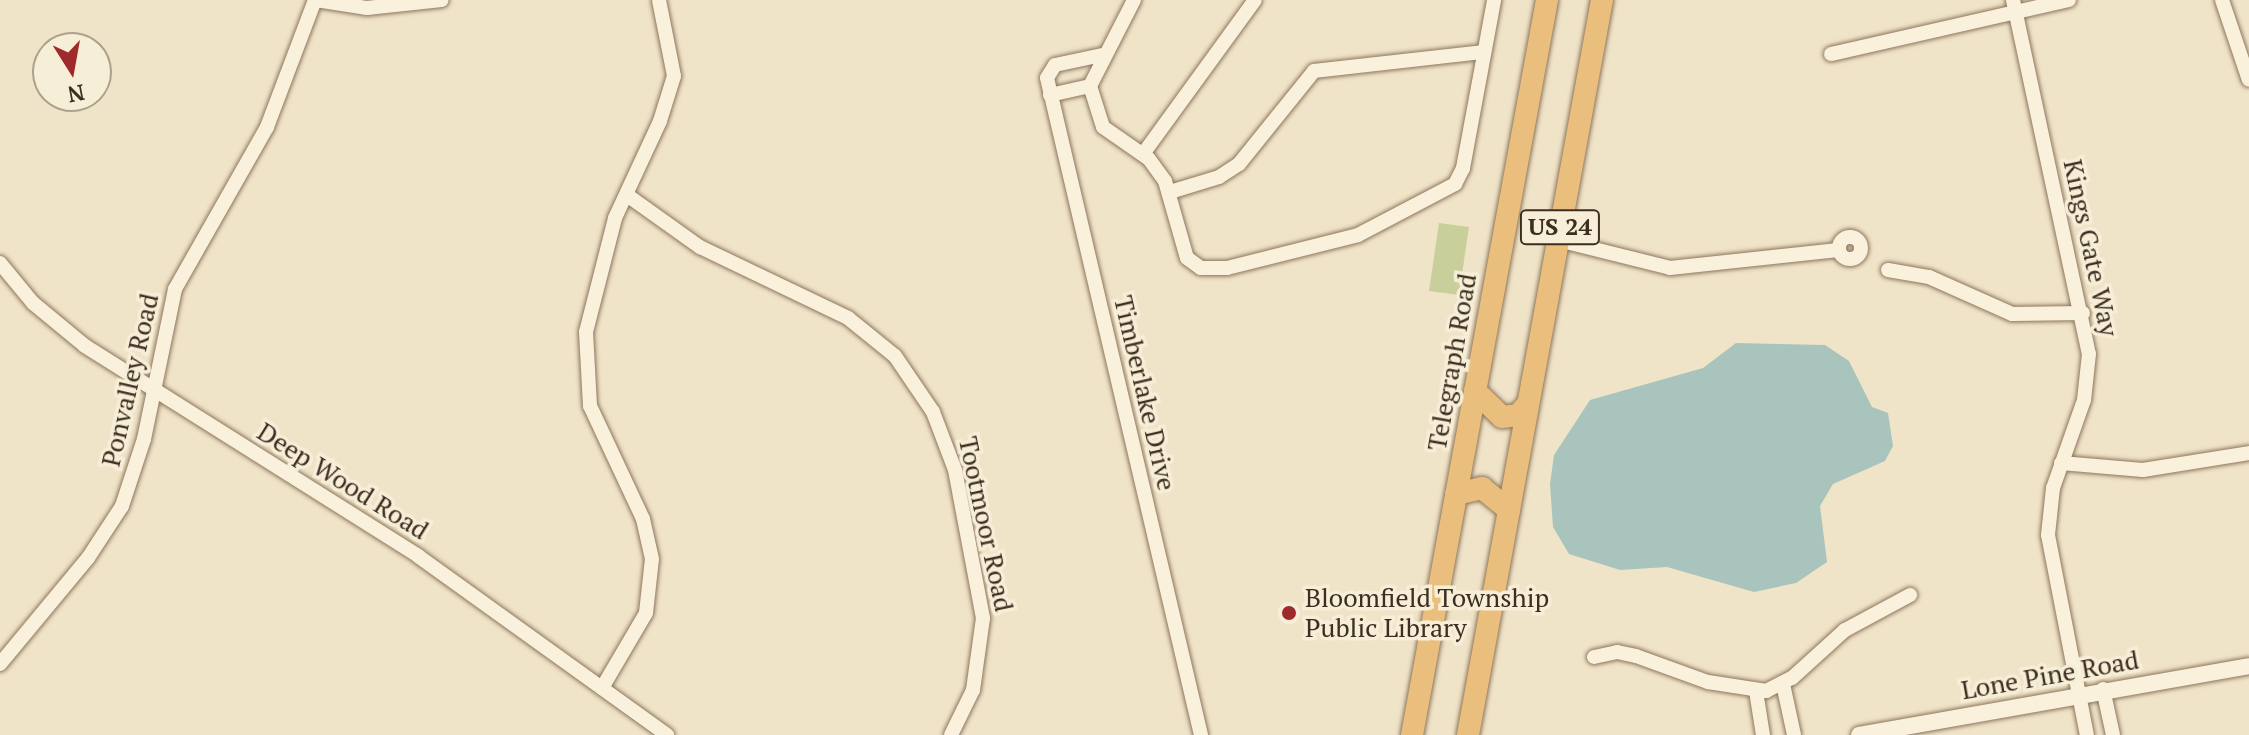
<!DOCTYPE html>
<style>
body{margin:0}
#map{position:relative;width:2249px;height:735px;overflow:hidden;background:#f0e4c8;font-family:"PT Serif",serif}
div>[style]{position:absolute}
.green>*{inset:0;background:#c9cf9b}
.water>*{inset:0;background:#a9c4bc}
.roads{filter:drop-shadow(0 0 2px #8d765c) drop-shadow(0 0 2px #8d765c)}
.minor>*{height:14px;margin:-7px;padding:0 7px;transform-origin:7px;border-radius:7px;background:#faf1dc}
.minor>.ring{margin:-7px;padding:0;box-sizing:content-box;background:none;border:14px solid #faf1dc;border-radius:50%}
.tertiary>*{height:16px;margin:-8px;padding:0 8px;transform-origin:8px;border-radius:8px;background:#faf1dc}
.trunk>*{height:22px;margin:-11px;padding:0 11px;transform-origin:11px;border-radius:11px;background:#eabe7c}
.dots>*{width:22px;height:22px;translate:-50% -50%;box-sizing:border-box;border:4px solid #f7eed8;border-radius:50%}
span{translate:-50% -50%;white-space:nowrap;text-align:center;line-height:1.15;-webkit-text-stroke:7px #f7eed8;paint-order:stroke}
.shield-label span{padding:2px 6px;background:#f7eed8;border:2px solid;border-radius:6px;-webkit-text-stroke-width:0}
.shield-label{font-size:24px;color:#3d2e20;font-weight:700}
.street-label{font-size:26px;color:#3d2e20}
.poi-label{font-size:26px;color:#3d2e20}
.left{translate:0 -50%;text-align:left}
.north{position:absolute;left:32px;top:32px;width:80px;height:80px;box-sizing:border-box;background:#f7eed8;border:2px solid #ada18e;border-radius:50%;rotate:169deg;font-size:22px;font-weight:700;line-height:32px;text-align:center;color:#3d2e20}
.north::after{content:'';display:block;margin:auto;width:28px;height:36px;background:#9e2a2b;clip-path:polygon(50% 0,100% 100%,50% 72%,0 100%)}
</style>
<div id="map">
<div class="green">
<div style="clip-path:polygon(1439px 223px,1469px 227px,1459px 295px,1429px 291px)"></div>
</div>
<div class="water">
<div style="clip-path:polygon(1736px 343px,1825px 345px,1849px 361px,1872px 407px,1888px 413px,1893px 446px,1885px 461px,1833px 484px,1820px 506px,1827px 562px,1796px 583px,1754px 592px,1667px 567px,1620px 570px,1569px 554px,1553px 527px,1550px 484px,1554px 455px,1590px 400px,1703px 368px)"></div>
</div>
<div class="roads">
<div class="minor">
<div style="left:316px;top:0;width:52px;rotate:8.9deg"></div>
<div style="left:367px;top:8px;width:75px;rotate:-6.1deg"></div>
<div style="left:2013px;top:0;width:362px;rotate:77.9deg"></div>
<div style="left:2089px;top:354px;width:46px;rotate:96.2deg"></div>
<div style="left:2084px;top:400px;width:93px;rotate:109.4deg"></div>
<div style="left:2053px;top:488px;width:47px;rotate:96.1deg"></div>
<div style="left:2048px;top:535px;width:204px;rotate:79deg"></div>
<div style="left:2222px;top:0;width:84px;rotate:71.4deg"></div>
<div style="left:1831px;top:54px;width:244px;rotate:-12.8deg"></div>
<div style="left:1102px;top:55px;width:48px;rotate:168deg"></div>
<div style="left:1055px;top:65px;width:15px;rotate:122deg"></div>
<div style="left:1047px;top:78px;width:675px;rotate:76.81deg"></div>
<div style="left:1090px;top:86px;width:43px;rotate:72.4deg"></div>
<div style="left:1103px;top:127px;width:56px;rotate:34.8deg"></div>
<div style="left:1149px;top:159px;width:27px;rotate:54deg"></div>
<div style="left:1165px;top:181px;width:80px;rotate:74.1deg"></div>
<div style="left:1187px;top:258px;width:17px;rotate:36deg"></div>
<div style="left:1201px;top:268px;width:26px"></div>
<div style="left:1227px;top:268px;width:135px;rotate:-14.1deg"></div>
<div style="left:1358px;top:235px;width:110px;rotate:-27.7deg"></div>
<div style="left:1455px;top:184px;width:18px;rotate:-63deg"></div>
<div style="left:1463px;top:168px;width:171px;rotate:-79.5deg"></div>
<div style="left:1090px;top:86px;width:97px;rotate:-62.9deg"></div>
<div style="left:1050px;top:95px;width:41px;rotate:-12.7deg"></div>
<div style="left:1143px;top:154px;width:190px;rotate:-54deg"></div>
<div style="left:1170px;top:192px;width:51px;rotate:-17deg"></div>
<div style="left:1219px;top:177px;width:24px;rotate:-33deg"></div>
<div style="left:1239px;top:164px;width:119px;rotate:-51.1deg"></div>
<div style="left:1314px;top:71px;width:171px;rotate:-6.4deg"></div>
<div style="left:627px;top:195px;width:90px;rotate:35.5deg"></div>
<div style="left:700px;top:247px;width:164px;rotate:25.6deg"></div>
<div style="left:848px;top:318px;width:60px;rotate:39deg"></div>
<div style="left:895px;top:356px;width:68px;rotate:55.8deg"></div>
<div style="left:933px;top:412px;width:62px;rotate:69.2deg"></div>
<div style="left:955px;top:470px;width:151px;rotate:79.3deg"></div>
<div style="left:983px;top:618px;width:73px;rotate:97.9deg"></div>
<div style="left:973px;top:690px;width:50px;rotate:116.1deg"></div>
<div class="ring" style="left:1839px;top:237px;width:8px;height:8px"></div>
<div style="left:1558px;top:240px;width:115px;rotate:14deg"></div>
<div style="left:1670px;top:268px;width:169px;rotate:-6.1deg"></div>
<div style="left:0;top:263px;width:52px;rotate:50.5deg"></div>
<div style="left:33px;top:303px;width:67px;rotate:39.6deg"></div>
<div style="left:85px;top:346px;width:394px;rotate:32.2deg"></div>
<div style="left:418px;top:556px;width:307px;rotate:35.7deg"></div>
<div style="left:1888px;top:270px;width:42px;rotate:9.7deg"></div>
<div style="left:1929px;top:277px;width:91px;rotate:24deg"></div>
<div style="left:2012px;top:314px;width:71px;rotate:-0.8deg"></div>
<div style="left:2061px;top:463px;width:82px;rotate:4.9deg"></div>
<div style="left:2143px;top:470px;width:107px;rotate:-9.1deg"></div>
<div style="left:1594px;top:657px;width:24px;rotate:-12deg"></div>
<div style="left:1617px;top:652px;width:19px;rotate:12deg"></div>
<div style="left:1636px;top:656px;width:77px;rotate:19.9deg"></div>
<div style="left:1708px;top:682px;width:59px;rotate:8.8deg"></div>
<div style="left:1766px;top:691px;width:29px;rotate:-27deg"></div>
<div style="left:1792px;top:678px;width:72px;rotate:-42.2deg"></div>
<div style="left:1845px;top:630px;width:74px;rotate:-28.3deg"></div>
<div style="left:0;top:664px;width:138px;rotate:-50.3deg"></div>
<div style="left:88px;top:558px;width:62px;rotate:-56.8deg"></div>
<div style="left:122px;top:506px;width:71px;rotate:-71.8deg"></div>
<div style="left:144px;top:439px;width:153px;rotate:-78.3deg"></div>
<div style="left:175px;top:289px;width:186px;rotate:-60.4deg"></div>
<div style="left:267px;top:127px;width:136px;rotate:-69.3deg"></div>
<div style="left:1783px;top:684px;width:52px;rotate:77.8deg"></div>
<div style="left:602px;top:688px;width:87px;rotate:-59.6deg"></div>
<div style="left:646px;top:613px;width:54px;rotate:-83.7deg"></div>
<div style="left:652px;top:559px;width:41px;rotate:-102.7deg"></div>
<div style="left:643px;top:519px;width:125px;rotate:-115.1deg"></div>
<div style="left:590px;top:406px;width:74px;rotate:-93.1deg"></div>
<div style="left:586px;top:332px;width:118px;rotate:-75.7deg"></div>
<div style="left:615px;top:218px;width:107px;rotate:-65.1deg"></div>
<div style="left:660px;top:121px;width:47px;rotate:-72.7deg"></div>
<div style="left:674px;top:76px;width:77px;rotate:-101.2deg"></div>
<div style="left:2103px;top:689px;width:47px;rotate:77.7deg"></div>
<div style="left:1756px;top:691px;width:45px;rotate:81deg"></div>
</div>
<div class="tertiary">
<div style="left:1859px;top:735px;width:396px;rotate:-10deg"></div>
</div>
<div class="trunk">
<div style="left:1475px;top:391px;width:37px;rotate:44deg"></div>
<div style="left:1502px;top:417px;width:16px;rotate:-7deg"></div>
<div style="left:1518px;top:415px;width:15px;rotate:-48deg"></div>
<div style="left:1456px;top:494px;width:27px;rotate:-13deg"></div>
<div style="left:1482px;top:488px;width:35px;rotate:39deg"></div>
<div style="left:1412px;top:735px;width:747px;rotate:-79.59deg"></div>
<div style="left:1468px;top:735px;width:747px;rotate:-79.67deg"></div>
</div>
</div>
<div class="dots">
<div style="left:1289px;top:613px;background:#9e2a2b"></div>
</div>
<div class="shield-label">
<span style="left:1560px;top:227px">US 24</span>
</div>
<div class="street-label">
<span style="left:2091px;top:248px;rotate:78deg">Kings Gate Way</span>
<span style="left:1452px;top:362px;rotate:-80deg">Telegraph Road</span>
<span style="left:130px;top:380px;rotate:-77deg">Ponvalley Road</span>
<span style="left:1145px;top:393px;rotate:77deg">Timberlake Drive</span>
<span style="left:343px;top:481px;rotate:32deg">Deep Wood Road</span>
<span style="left:986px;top:524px;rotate:78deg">Tootmoor Road</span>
<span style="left:2050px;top:675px;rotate:-10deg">Lone Pine Road</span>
</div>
<div class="poi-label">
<span class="left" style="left:1305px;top:613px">Bloomfield Township<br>Public Library</span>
</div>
<div class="north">N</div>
</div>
